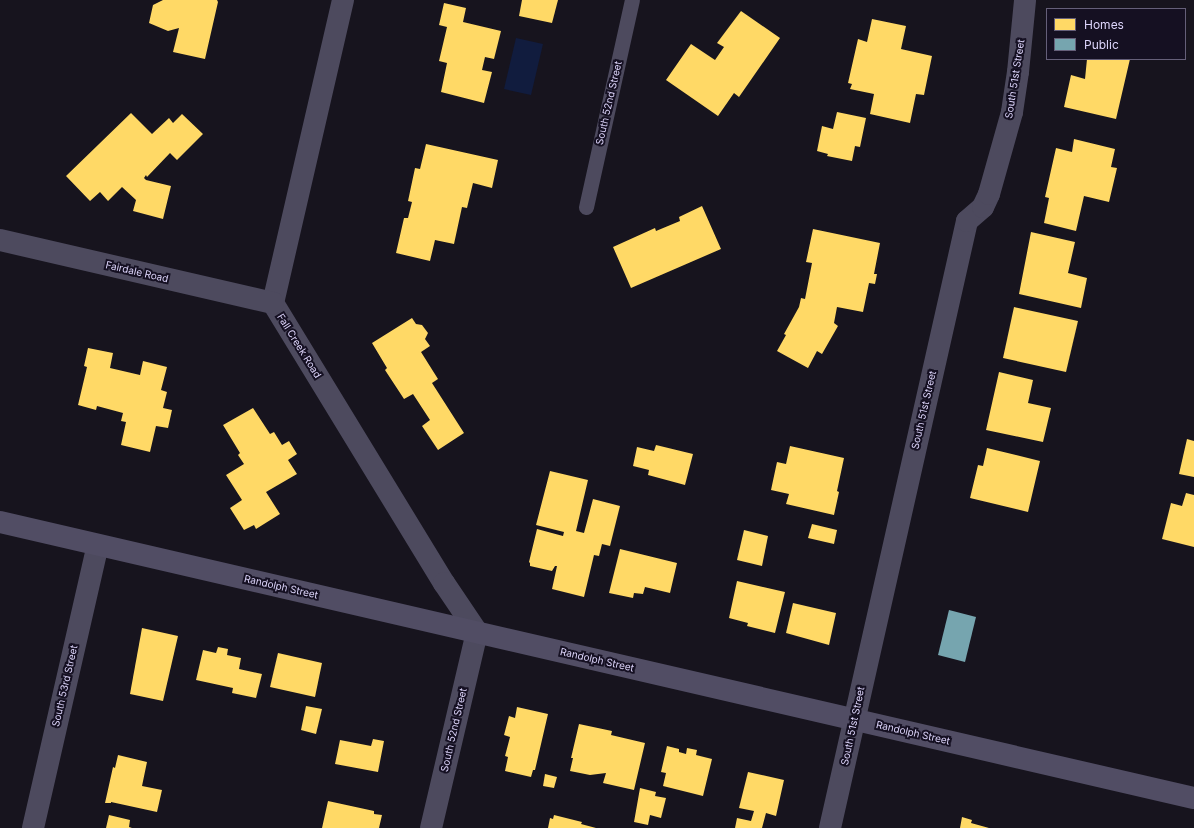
<!DOCTYPE html>
<style>
body{margin:0}
#map{position:relative;width:1194px;height:828px;overflow:hidden;background:#17141e;font-family:Inter,sans-serif}
div>[style]{position:absolute}
.water>*{inset:0;background:#111c3e}
.homes>*{inset:0;background:#ffd966}
.public>*{inset:0;background:#76a5af}
.lane>*{height:15px;margin:-7.5px;padding:0 7.5px;transform-origin:7.5px;border-radius:7.5px;background:#4d4a5e}
.street>*{height:22px;margin:-11px;padding:0 11px;transform-origin:11px;border-radius:11px;background:#4d4a5e}
.secondary>*{height:22px;margin:-11px;padding:0 11px;transform-origin:11px;border-radius:11px;background:#514d64}
span{translate:-50% -50%;white-space:nowrap;text-align:center;line-height:1.15;-webkit-text-stroke:4px #151022;paint-order:stroke}
.street-label{font-size:10px;color:#ddd5fb}
.legend{position:absolute;left:1046px;top:8px;width:140px;height:52px;box-sizing:border-box;background:#151022;border:1px solid #655f79;margin:0;padding:5px 7px;list-style:none;font-size:12px;color:#ddd5fb}
.legend li{display:flex;align-items:center;gap:8px;height:20px}
.legend b{width:20px;border:1px solid #655f79}
</style>
<div id="map">
<div class="water">
<div style="clip-path:polygon(516px 38px,543px 44px,531px 95px,504px 89px)"></div>
</div>
<div class="homes">
<div style="clip-path:polygon(163px 0,217px 0,218px 2px,205px 59px,173px 52px,179px 28px,168px 31px,149px 23px,153px 5px)"></div>
<div style="clip-path:polygon(522px 0,558px 0,552px 23px,519px 16px)"></div>
<div style="clip-path:polygon(444px 3px,466px 8px,463px 22px,501px 31px,494px 59px,485px 57px,482px 70px,492px 72px,484px 103px,441px 92px,447px 63px,439px 61px,447px 27px,439px 25px)"></div>
<div style="clip-path:polygon(741px 11px,780px 38px,739px 97px,734px 93px,718px 116px,666px 80px,691px 44px,715px 60px,724px 47px,717px 43px)"></div>
<div style="clip-path:polygon(872px 19px,906px 26px,901px 49px,932px 56px,924px 95px,916px 94px,910px 123px,870px 114px,874px 94px,850px 89px,852px 84px,848px 83px,858px 39px,867px 42px)"></div>
<div style="clip-path:polygon(1087px 59px,1130px 59px,1116px 119px,1064px 107px,1071px 75px,1085px 79px)"></div>
<div style="clip-path:polygon(837px 112px,866px 118px,860px 147px,855px 146px,852px 161px,827px 156px,828px 154px,817px 151px,822px 126px,833px 129px)"></div>
<div style="clip-path:polygon(131px 113px,152px 134px,169px 118px,173px 123px,182px 114px,203px 134px,177px 160px,170px 153px,147px 177px,146px 175px,144px 178px,146px 180px,171px 186px,163px 219px,133px 211px,136px 200px,122px 187px,108px 201px,100px 192px,90px 201px,66px 176px)"></div>
<div style="clip-path:polygon(1074px 139px,1115px 149px,1111px 167px,1117px 168px,1109px 202px,1084px 196px,1076px 231px,1044px 223px,1049px 198px,1045px 197px,1056px 148px,1072px 152px)"></div>
<div style="clip-path:polygon(426px 144px,498px 160px,492px 188px,473px 183px,467px 208px,462px 207px,454px 244px,435px 240px,430px 261px,396px 253px,404px 218px,408px 218px,412px 202px,408px 201px,415px 168px,420px 169px)"></div>
<div style="clip-path:polygon(702px 206px,721px 249px,631px 288px,613px 247px,655px 228px,656px 231px,680px 221px,679px 217px)"></div>
<div style="clip-path:polygon(813px 229px,880px 243px,874px 274px,877px 274px,875px 284px,869px 283px,863px 312px,837px 307px,834px 323px,838px 326px,822px 354px,817px 351px,808px 368px,777px 351px,786px 335px,784px 334px,799px 307px,801px 298px,805px 299px,812px 263px,806px 262px)"></div>
<div style="clip-path:polygon(1031px 232px,1075px 242px,1068px 273px,1087px 278px,1081px 308px,1019px 294px)"></div>
<div style="clip-path:polygon(1014px 307px,1078px 321px,1066px 372px,1003px 358px)"></div>
<div style="clip-path:polygon(412px 318px,416px 324px,422px 325px,428px 333px,425px 339px,430px 346px,421px 352px,438px 379px,432px 383px,464px 433px,438px 450px,422px 426px,430px 420px,413px 394px,404px 399px,385px 370px,387px 368px,372px 343px)"></div>
<div style="clip-path:polygon(88px 348px,113px 353px,110px 368px,140px 375px,143px 361px,167px 367px,161px 390px,167px 392px,163px 408px,172px 410px,168px 428px,156px 426px,150px 452px,121px 445px,126px 422px,121px 421px,123px 413px,97px 406px,96px 410px,78px 405px,87px 367px,84px 366px)"></div>
<div style="clip-path:polygon(999px 372px,1033px 380px,1028px 403px,1051px 408px,1043px 442px,986px 430px)"></div>
<div style="clip-path:polygon(253px 408px,270px 434px,274px 432px,282px 445px,289px 441px,297px 454px,288px 460px,297px 474px,266px 492px,280px 514px,256px 529px,254px 525px,244px 530px,230px 508px,242px 500px,226px 475px,244px 464px,238px 455px,240px 453px,223px 425px)"></div>
<div style="clip-path:polygon(1187px 439px,1194px 441px,1194px 477px,1179px 474px)"></div>
<div style="clip-path:polygon(656px 445px,693px 454px,685px 485px,648px 475px,649px 470px,633px 466px,637px 447px,654px 451px)"></div>
<div style="clip-path:polygon(790px 446px,844px 458px,837px 491px,839px 492px,834px 515px,786px 504px,789px 494px,771px 490px,777px 462px,786px 464px)"></div>
<div style="clip-path:polygon(987px 448px,1040px 461px,1028px 512px,970px 498px,978px 465px,983px 466px)"></div>
<div style="clip-path:polygon(550px 471px,588px 480px,576px 531px,584px 533px,593px 499px,620px 506px,610px 546px,602px 544px,599px 556px,594px 555px,584px 597px,552px 589px,557px 566px,555px 566px,552px 571px,530px 566px,530px 563px,529px 562px,537px 529px,563px 536px,564px 532px,536px 525px)"></div>
<div style="clip-path:polygon(1186px 493px,1194px 495px,1194px 547px,1162px 539px,1171px 503px,1182px 506px)"></div>
<div style="clip-path:polygon(812px 524px,837px 530px,834px 544px,808px 538px)"></div>
<div style="clip-path:polygon(744px 530px,768px 536px,762px 566px,737px 560px)"></div>
<div style="clip-path:polygon(620px 549px,677px 563px,670px 593px,645px 587px,643px 594px,634px 593px,633px 598px,609px 593px)"></div>
<div style="clip-path:polygon(737px 581px,785px 592px,775px 633px,747px 626px,748px 623px,729px 618px)"></div>
<div style="clip-path:polygon(793px 603px,836px 613px,829px 645px,786px 633px)"></div>
<div style="clip-path:polygon(142px 628px,178px 636px,163px 701px,130px 694px)"></div>
<div style="clip-path:polygon(218px 647px,228px 649px,227px 655px,241px 658px,239px 669px,262px 674px,256px 698px,232px 693px,233px 688px,196px 680px,203px 650px,216px 653px)"></div>
<div style="clip-path:polygon(278px 653px,322px 663px,315px 697px,270px 687px)"></div>
<div style="clip-path:polygon(306px 706px,322px 709px,316px 734px,301px 730px)"></div>
<div style="clip-path:polygon(517px 707px,548px 714px,535px 770px,533px 770px,531px 777px,505px 771px,508px 757px,505px 756px,510px 737px,504px 735px,509px 716px,515px 718px)"></div>
<div style="clip-path:polygon(579px 724px,612px 731px,611px 735px,645px 743px,634px 790px,603px 783px,606px 773px,590px 775px,570px 771px,573px 758px,571px 758px)"></div>
<div style="clip-path:polygon(373px 739px,384px 741px,378px 772px,335px 764px,340px 740px,371px 746px)"></div>
<div style="clip-path:polygon(667px 746px,679px 749px,679px 752px,686px 754px,687px 748px,697px 750px,696px 755px,712px 759px,703px 796px,663px 786px,666px 773px,661px 772px)"></div>
<div style="clip-path:polygon(118px 755px,147px 762px,142px 786px,162px 790px,157px 812px,111px 802px,111px 803px,105px 803px,113px 767px,115px 768px)"></div>
<div style="clip-path:polygon(748px 772px,784px 780px,776px 816px,766px 813px,762px 828px,735px 828px,737px 818px,751px 821px,754px 811px,739px 808px)"></div>
<div style="clip-path:polygon(545px 774px,557px 777px,554px 788px,543px 786px)"></div>
<div style="clip-path:polygon(640px 788px,656px 792px,655px 796px,666px 798px,661px 818px,650px 815px,648px 825px,634px 822px)"></div>
<div style="clip-path:polygon(328px 801px,374px 811px,374px 814px,382px 815px,379px 828px,322px 828px)"></div>
<div style="clip-path:polygon(109px 815px,130px 820px,129px 827px,132px 828px,106px 828px)"></div>
<div style="clip-path:polygon(554px 815px,582px 822px,581px 824px,596px 828px,548px 828px,550px 818px,553px 819px)"></div>
<div style="clip-path:polygon(962px 817px,972px 820px,971px 823px,989px 828px,960px 828px)"></div>
</div>
<div class="public">
<div style="clip-path:polygon(949px 610px,976px 617px,965px 662px,938px 655px)"></div>
</div>
<div class="lane">
<div style="left:586px;top:207px;width:212px;rotate:-77.5deg"></div>
</div>
<div class="street">
<div style="left:343px;top:0;width:311px;rotate:103deg"></div>
<div style="left:273px;top:303px;width:328px;rotate:58.6deg"></div>
<div style="left:444px;top:583px;width:59px;rotate:56deg"></div>
<div style="left:477px;top:632px;width:201px;rotate:103.2deg"></div>
<div style="left:0;top:240px;width:280px;rotate:13deg"></div>
<div style="left:33px;top:828px;width:290px;rotate:-77.1deg"></div>
<div style="left:830px;top:828px;width:622px;rotate:-77.28deg"></div>
<div style="left:967px;top:221px;width:21px;rotate:-41deg"></div>
<div style="left:983px;top:207px;width:14px;rotate:-65deg"></div>
<div style="left:989px;top:194px;width:85px;rotate:-74.3deg"></div>
<div style="left:1012px;top:112px;width:40px;rotate:-81.5deg"></div>
<div style="left:1018px;top:72px;width:72px;rotate:-84.4deg"></div>
</div>
<div class="secondary">
<div style="left:0;top:522px;width:1225px;rotate:13.02deg"></div>
</div>
<div class="street-label">
<span style="left:1015px;top:79px;rotate:-81deg">South 51st Street</span>
<span style="left:609px;top:103px;rotate:-77deg">South 52nd Street</span>
<span style="left:137px;top:272px;rotate:13deg">Fairdale Road</span>
<span style="left:299px;top:346px;rotate:58deg">Fall Creek Road</span>
<span style="left:924px;top:410px;rotate:-77deg">South 51st Street</span>
<span style="left:281px;top:587px;rotate:13deg">Randolph Street</span>
<span style="left:597px;top:660px;rotate:13deg">Randolph Street</span>
<span style="left:65px;top:686px;rotate:-77deg">South 53rd Street</span>
<span style="left:853px;top:726px;rotate:-78deg">South 51st Street</span>
<span style="left:454px;top:730px;rotate:-77deg">South 52nd Street</span>
<span style="left:913px;top:733px;rotate:13deg">Randolph Street</span>
</div>
<ul class="legend">
<li><b style="height:11px;background:#ffd966"></b>Homes</li>
<li><b style="height:11px;background:#76a5af"></b>Public</li>
</ul>
</div>
